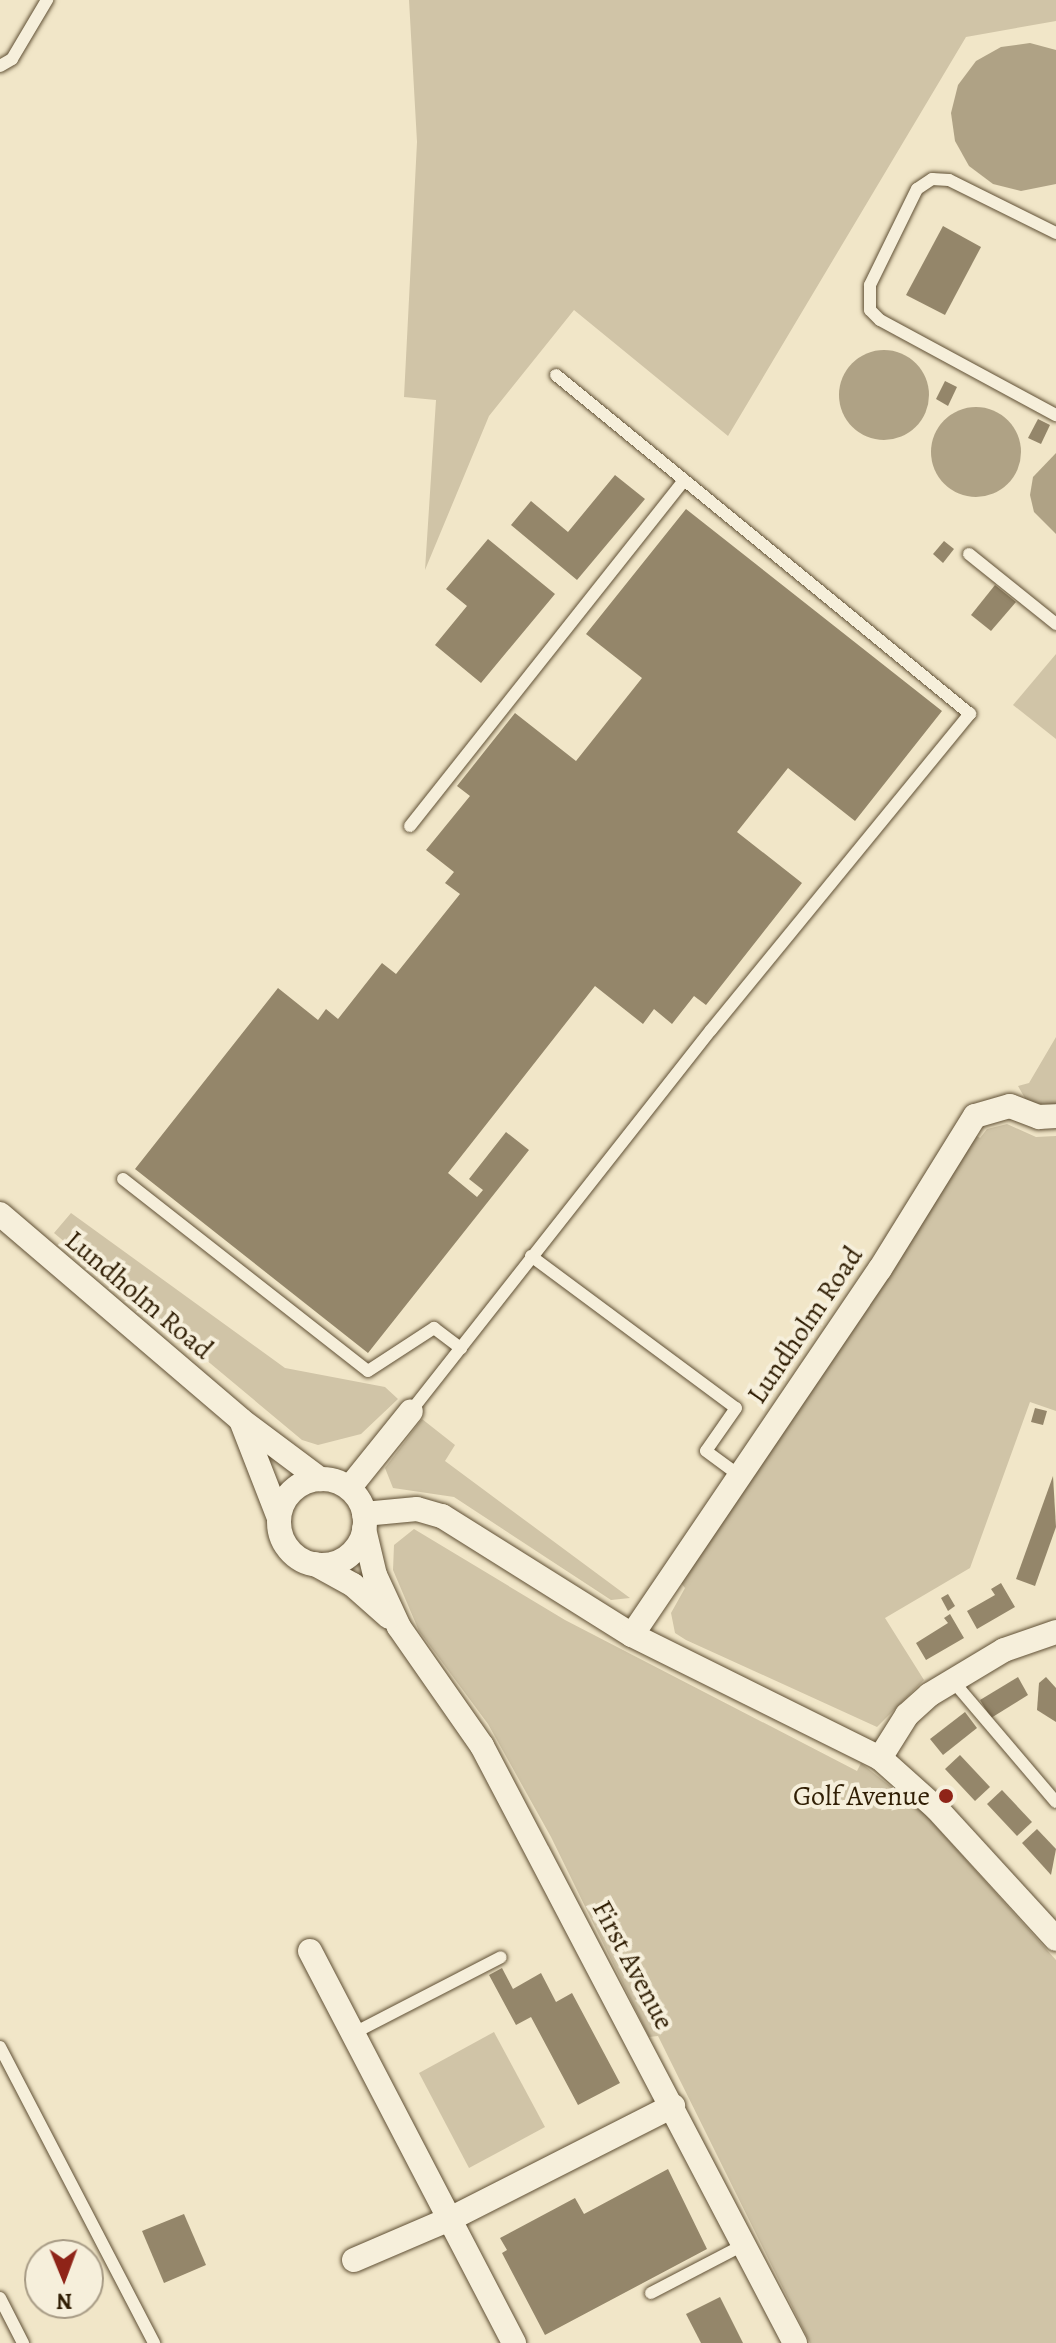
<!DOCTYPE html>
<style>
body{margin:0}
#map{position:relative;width:1056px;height:2343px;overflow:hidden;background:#f1e6c8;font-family:Alegreya,serif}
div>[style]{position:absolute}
.green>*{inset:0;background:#d0c4a7}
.water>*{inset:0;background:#afa285}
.round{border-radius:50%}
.building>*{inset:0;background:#94866a}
.roads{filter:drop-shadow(0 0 2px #605035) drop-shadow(0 0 2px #605035)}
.lane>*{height:12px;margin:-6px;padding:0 6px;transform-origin:6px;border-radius:6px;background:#f6efdb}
.street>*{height:24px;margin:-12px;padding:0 12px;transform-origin:12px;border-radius:12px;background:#f6efdb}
.street>.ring{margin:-12px;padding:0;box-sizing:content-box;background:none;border:24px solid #f6efdb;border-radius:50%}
.dots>*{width:22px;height:22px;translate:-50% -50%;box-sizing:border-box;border:4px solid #f6efdb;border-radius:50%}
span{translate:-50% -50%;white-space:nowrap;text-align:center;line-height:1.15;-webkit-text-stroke:8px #f6efdb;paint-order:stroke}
.street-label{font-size:28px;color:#301e04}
.poi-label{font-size:28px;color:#301e04}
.right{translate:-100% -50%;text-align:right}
.north{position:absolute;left:24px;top:2239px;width:80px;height:80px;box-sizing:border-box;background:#f6efdb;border:2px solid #a79b85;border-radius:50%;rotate:179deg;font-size:22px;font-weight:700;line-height:32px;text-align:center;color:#301e04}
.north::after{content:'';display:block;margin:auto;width:28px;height:36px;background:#8f2418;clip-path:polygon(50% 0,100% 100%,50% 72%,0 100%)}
</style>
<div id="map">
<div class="green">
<div style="clip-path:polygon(409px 0,1056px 0,1056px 21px,966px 37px,728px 436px,574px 310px,489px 416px,425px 570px,436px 400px,404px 397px,417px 142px)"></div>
<div style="clip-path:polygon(1056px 654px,1056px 739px,1013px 705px)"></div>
<div style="clip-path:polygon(1056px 1037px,1056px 1104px,1036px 1104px,1026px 1100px,1018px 1086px,1029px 1083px)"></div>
<div style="clip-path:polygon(1007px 1124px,1036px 1137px,1056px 1136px,1056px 1411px,1030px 1402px,970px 1568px,885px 1618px,924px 1680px,877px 1727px,686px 1640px,675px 1633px,671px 1613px,685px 1588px,681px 1583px,975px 1135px,980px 1138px,987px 1129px)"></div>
<div style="clip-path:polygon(71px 1213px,285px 1368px,385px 1387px,398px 1399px,361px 1434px,318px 1445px,302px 1440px,54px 1233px)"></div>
<div style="clip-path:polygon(422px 1419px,455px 1445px,445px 1461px,630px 1598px,611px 1600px,454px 1497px,393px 1488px,385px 1468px)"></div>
<div style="clip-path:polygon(414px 1529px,565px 1620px,857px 1771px,861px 1763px,924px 1813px,1056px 1960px,1056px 2343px,810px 2343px,658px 2036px,649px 2037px,551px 1837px,488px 1724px,419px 1631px,393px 1570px,394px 1545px)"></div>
<div style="clip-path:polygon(494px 2032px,545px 2127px,469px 2168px,419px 2073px)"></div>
</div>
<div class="water">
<div style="clip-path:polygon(1030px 43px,1056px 50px,1056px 184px,1021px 191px,993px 184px,969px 166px,955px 141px,951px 113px,958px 85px,976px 61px,1001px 47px)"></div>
<div class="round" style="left:839px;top:350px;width:90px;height:90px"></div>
<div class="round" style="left:931px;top:407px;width:90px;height:90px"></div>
<div style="clip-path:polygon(1056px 453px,1056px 534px,1034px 512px,1030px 495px,1033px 477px)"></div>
</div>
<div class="building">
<div style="clip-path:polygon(943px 226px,981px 247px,945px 315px,906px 295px)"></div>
<div style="clip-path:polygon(945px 381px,957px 387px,948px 406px,936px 399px)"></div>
<div style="clip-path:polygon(1038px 419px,1050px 425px,1041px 444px,1028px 438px)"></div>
<div style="clip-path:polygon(615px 475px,645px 499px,577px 580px,511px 525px,531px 501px,568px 532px)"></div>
<div style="clip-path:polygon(686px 509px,942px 711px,855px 821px,788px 768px,737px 832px,802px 883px,706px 1005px,694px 996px,672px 1024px,654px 1009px,643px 1024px,595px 986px,448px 1173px,477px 1197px,483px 1190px,469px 1179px,506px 1132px,529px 1150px,368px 1353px,135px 1169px,278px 988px,318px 1020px,326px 1009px,338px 1019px,382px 963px,396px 974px,460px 894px,445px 883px,454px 872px,426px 850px,470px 796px,457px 786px,515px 713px,576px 761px,642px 678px,586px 634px)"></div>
<div style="clip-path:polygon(488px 539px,555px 594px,481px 683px,435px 645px,467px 606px,446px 589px)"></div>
<div style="clip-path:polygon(944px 541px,954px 549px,943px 563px,933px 554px)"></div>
<div style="clip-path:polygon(995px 585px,1016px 602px,991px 631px,971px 615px)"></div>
<div style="clip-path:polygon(1035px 1408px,1047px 1411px,1043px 1425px,1031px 1422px)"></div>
<div style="clip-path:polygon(1053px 1476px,1056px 1527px,1035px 1586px,1016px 1579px)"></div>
<div style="clip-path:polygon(1001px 1583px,1015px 1607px,977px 1629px,967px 1611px,995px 1595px,991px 1589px)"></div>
<div style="clip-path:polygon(948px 1594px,955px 1606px,948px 1611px,941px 1598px)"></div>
<div style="clip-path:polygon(950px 1614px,964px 1638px,926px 1660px,916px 1643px,948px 1623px,944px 1618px)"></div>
<div style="clip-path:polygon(1018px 1677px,1028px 1695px,991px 1718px,980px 1700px)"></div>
<div style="clip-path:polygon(1046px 1677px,1056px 1688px,1056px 1722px,1037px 1710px,1039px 1683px)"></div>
<div style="clip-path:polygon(965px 1712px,977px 1728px,943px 1755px,930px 1739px)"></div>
<div style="clip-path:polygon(960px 1755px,990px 1787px,975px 1801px,945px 1769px)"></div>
<div style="clip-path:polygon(1002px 1790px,1032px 1822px,1017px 1836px,987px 1804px)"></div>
<div style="clip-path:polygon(1037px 1829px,1056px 1849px,1051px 1875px,1022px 1843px)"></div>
<div style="clip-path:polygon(502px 1968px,513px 1989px,541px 1973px,556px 2002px,572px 1993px,620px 2083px,578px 2105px,531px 2017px,516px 2025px,489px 1975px)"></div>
<div style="clip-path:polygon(668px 2169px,707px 2249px,545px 2335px,502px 2253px,507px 2250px,500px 2238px,575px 2198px,584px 2214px)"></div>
<div style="clip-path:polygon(184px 2214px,206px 2265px,164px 2283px,142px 2231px)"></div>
<div style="clip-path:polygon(720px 2297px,743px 2343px,701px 2343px,686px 2314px)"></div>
</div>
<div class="roads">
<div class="lane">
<div style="left:0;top:66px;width:14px;rotate:-30deg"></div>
<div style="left:12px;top:59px;width:69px;rotate:-59.3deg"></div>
<div style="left:1056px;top:233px;width:119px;rotate:-153.6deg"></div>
<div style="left:949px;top:180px;width:17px;rotate:-177deg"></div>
<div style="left:932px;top:179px;width:18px;rotate:146deg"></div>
<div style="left:917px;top:189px;width:107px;rotate:116.1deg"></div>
<div style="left:870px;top:285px;width:25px;rotate:90deg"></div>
<div style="left:870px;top:310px;width:14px;rotate:45deg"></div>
<div style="left:880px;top:320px;width:200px;rotate:28.4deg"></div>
<div style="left:969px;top:554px;width:112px;rotate:38.8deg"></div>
<div style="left:410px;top:826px;width:441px;rotate:-51.6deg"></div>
<div style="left:123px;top:1179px;width:311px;rotate:38.1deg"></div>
<div style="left:368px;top:1371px;width:79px;rotate:-33.1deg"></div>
<div style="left:434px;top:1328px;width:34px;rotate:37deg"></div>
<div style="left:531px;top:1256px;width:255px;rotate:36.6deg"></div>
<div style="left:736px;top:1408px;width:52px;rotate:124.9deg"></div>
<div style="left:706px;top:1451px;width:42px;rotate:36.3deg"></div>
<div style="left:411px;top:1411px;width:485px;rotate:-51.8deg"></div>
<div style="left:711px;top:1030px;width:409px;rotate:-50.7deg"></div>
<div style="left:970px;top:714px;width:535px;rotate:-140.69deg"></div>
<div style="left:952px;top:1680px;width:160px;rotate:49.6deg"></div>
<div style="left:354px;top:2033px;width:165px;rotate:-27.3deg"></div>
<div style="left:0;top:2047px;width:334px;rotate:62.5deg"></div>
<div style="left:651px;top:2293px;width:106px;rotate:-27.5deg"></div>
<div style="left:0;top:2298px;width:51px;rotate:62.9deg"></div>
</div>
<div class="street">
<div style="left:0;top:1214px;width:317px;rotate:40.5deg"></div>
<div style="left:241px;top:1420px;width:99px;rotate:36.8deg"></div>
<div style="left:242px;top:1423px;width:102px;rotate:68.7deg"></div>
<div class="ring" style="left:279px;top:1479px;width:62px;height:62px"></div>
<div style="left:350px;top:1487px;width:97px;rotate:-51.2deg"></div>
<div style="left:364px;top:1514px;width:53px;rotate:-5.4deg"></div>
<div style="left:417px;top:1509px;width:26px;rotate:16deg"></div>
<div style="left:442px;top:1516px;width:224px;rotate:32.1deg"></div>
<div style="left:632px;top:1635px;width:277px;rotate:26.4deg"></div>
<div style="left:880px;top:1758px;width:76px;rotate:41.8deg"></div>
<div style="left:937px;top:1809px;width:176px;rotate:47.5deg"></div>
<div style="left:364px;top:1529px;width:47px;rotate:76.6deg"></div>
<div style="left:375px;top:1575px;width:57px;rotate:65.2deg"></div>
<div style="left:399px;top:1627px;width:145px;rotate:55.1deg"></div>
<div style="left:482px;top:1746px;width:674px;rotate:62.33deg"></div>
<div style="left:315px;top:1564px;width:43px;rotate:28.9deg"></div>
<div style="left:353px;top:1585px;width:48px;rotate:41.6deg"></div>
<div style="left:632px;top:1635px;width:442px;rotate:-55.9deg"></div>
<div style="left:880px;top:1269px;width:180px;rotate:-58.2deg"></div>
<div style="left:975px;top:1116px;width:36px;rotate:-16deg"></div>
<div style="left:1010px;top:1106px;width:31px;rotate:21deg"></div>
<div style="left:1039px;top:1117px;width:17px;rotate:-3deg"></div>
<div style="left:880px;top:1758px;width:51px;rotate:-57.9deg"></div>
<div style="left:907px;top:1715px;width:30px;rotate:-42deg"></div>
<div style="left:929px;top:1695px;width:87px;rotate:-31deg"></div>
<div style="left:1004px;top:1650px;width:55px;rotate:-19.1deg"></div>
<div style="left:310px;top:1951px;width:442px;rotate:62.5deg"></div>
<div style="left:354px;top:2260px;width:107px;rotate:-23.2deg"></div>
<div style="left:452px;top:2218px;width:248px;rotate:-26.9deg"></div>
</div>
</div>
<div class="dots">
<div style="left:946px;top:1796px;background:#8f2418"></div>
</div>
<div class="street-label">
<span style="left:139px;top:1295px;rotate:40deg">Lundholm Road</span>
<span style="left:805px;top:1325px;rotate:-56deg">Lundholm Road</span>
<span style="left:633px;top:1965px;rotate:62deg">First Avenue</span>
</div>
<div class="poi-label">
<span class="right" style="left:930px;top:1796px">Golf Avenue</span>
</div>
<div class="north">N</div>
</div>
